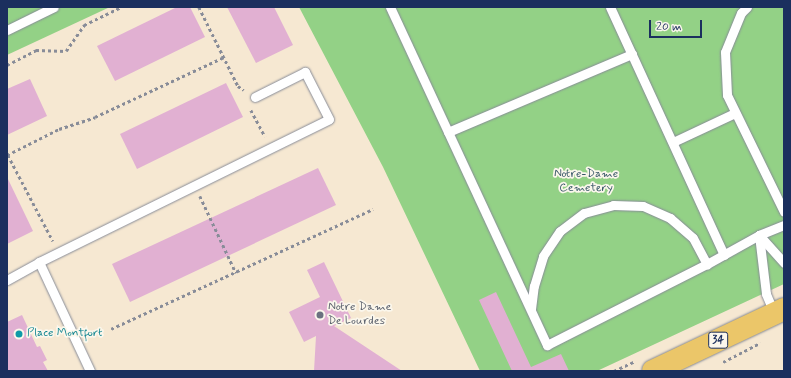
<!DOCTYPE html>
<style>
body{margin:0}
#map{position:relative;width:791px;height:378px;overflow:hidden;background:#f6e8d2;font-family:Mynerve,sans-serif}
div>[style]{position:absolute}
.green>*{inset:0;background:#93d186}
.building>*{inset:0;background:#e1b0d2}
.path>*{height:2.5px;margin-top:-1.25px;transform-origin:0;background:repeating-linear-gradient(90deg,#888c98 0 3px,transparent 0 6px)}
.roads{filter:drop-shadow(0 0 1px #888c98) drop-shadow(0 0 1px #888c98)}
.lane>*{height:9px;margin:-4.5px;padding:0 4.5px;transform-origin:4.5px;border-radius:4.5px;background:#fff}
.primary>*{height:22px;margin:-11px;padding:0 11px;transform-origin:11px;border-radius:11px;background:#ebc669}
.dots>*{width:11px;height:11px;translate:-50% -50%;box-sizing:border-box;border:2px solid #fbf7ec;border-radius:50%}
span{translate:-50% -50%;white-space:nowrap;text-align:center;line-height:1.15;-webkit-text-stroke:3.5px #fbf7ec;paint-order:stroke}
.shield-label span{padding:1px 3px;background:#fbf7ec;border:1px solid;border-radius:3px;-webkit-text-stroke-width:0}
.shield-label{font-size:11px;color:#1b2f5e;font-weight:700}
.park-label{font-size:12px;color:#395868}
.worship-label{font-size:12px;color:#5b616d}
.left{translate:0 -50%;text-align:left}
.culture-label{font-size:12px;color:#0d838f}
.frame{position:absolute;inset:0;border:8px solid #1b2f5e;pointer-events:none}
.scale{position:absolute;left:649px;top:20px;width:53px;height:18px;box-sizing:border-box;border:2px solid #1b2f5e;border-top:0;padding-left:5px;font-size:12px;line-height:14px;white-space:nowrap;color:#1b2f5e;-webkit-text-stroke:3px #fbf7ec;paint-order:stroke}
</style>
<div id="map">
<div class="green">
<div style="clip-path:polygon(7px 7px,110px 7px,7px 55px)"></div>
<div style="clip-path:polygon(299px 7px,784px 7px,784px 284px,597px 371px,480px 371px,383px 167px)"></div>
</div>
<div class="building">
<div style="clip-path:polygon(177px 7px,190px 7px,205px 37px,115px 81px,97px 46px)"></div>
<div style="clip-path:polygon(227px 7px,274px 7px,293px 45px,256px 63px)"></div>
<div style="clip-path:polygon(30px 79px,47px 116px,7px 135px,7px 89px)"></div>
<div style="clip-path:polygon(226px 83px,243px 117px,137px 169px,120px 134px)"></div>
<div style="clip-path:polygon(318px 168px,336px 205px,130px 302px,112px 264px)"></div>
<div style="clip-path:polygon(7px 177px,33px 231px,7px 244px)"></div>
<div style="clip-path:polygon(324px 262px,351px 318px,334px 326px,402px 371px,314px 371px,316px 336px,304px 342px,289px 312px,320px 297px,307px 270px)"></div>
<div style="clip-path:polygon(496px 292px,531px 367px,561px 354px,569px 371px,512px 371px,479px 300px)"></div>
<div style="clip-path:polygon(22px 315px,37px 347px,40px 346px,47px 360px,43px 362px,48px 371px,7px 371px,7px 322px)"></div>
</div>
<div class="path">
<div style="left:199px;top:7px;width:88px;rotate:63.7deg"></div>
<div style="left:238px;top:86px;width:7px;rotate:34deg"></div>
<div style="left:7px;top:65px;width:33px;rotate:-27deg"></div>
<div style="left:36px;top:50px;width:30px;rotate:2deg"></div>
<div style="left:66px;top:51px;width:32px;rotate:-55deg"></div>
<div style="left:84px;top:25px;width:41px;rotate:-25.9deg"></div>
<div style="left:251px;top:110px;width:30px;rotate:62deg"></div>
<div style="left:7px;top:155px;width:58px;rotate:-26.6deg"></div>
<div style="left:59px;top:129px;width:38px;rotate:-18deg"></div>
<div style="left:95px;top:117px;width:142px;rotate:-24.9deg"></div>
<div style="left:8px;top:155px;width:97px;rotate:62.4deg"></div>
<div style="left:200px;top:196px;width:85px;rotate:64.9deg"></div>
<div style="left:111px;top:329px;width:288px;rotate:-24.6deg"></div>
<div style="left:723px;top:362px;width:42px;rotate:-27.2deg"></div>
<div style="left:614px;top:371px;width:23px;rotate:-25deg"></div>
</div>
<div class="roads">
<div class="lane">
<div style="left:390px;top:7px;width:373px;rotate:65.1deg"></div>
<div style="left:547px;top:345px;width:179px;rotate:-26.9deg"></div>
<div style="left:707px;top:264px;width:60px;rotate:-29.1deg"></div>
<div style="left:759px;top:235px;width:27px;rotate:-22deg"></div>
<div style="left:610px;top:7px;width:273px;rotate:65.3deg"></div>
<div style="left:747px;top:7px;width:8px;rotate:135deg"></div>
<div style="left:741px;top:13px;width:42px;rotate:112.3deg"></div>
<div style="left:725px;top:52px;width:43px;rotate:87.3deg"></div>
<div style="left:727px;top:95px;width:130px;rotate:64deg"></div>
<div style="left:7px;top:30px;width:52px;rotate:-26.1deg"></div>
<div style="left:448px;top:132px;width:200px;rotate:-23deg"></div>
<div style="left:673px;top:142px;width:68px;rotate:-25.1deg"></div>
<div style="left:759px;top:235px;width:59px;rotate:83.2deg"></div>
<div style="left:766px;top:294px;width:21px;rotate:67deg"></div>
<div style="left:759px;top:235px;width:38px;rotate:48deg"></div>
<div style="left:39px;top:262px;width:323px;rotate:-26.2deg"></div>
<div style="left:329px;top:119px;width:53px;rotate:-117.1deg"></div>
<div style="left:305px;top:72px;width:56px;rotate:153.4deg"></div>
<div style="left:7px;top:280px;width:37px;rotate:-29deg"></div>
<div style="left:39px;top:262px;width:120px;rotate:64.9deg"></div>
<div style="left:531px;top:309px;width:23px;rotate:-83deg"></div>
<div style="left:534px;top:286px;width:31px;rotate:-73deg"></div>
<div style="left:543px;top:256px;width:30px;rotate:-56deg"></div>
<div style="left:560px;top:231px;width:30px;rotate:-37deg"></div>
<div style="left:584px;top:213px;width:30px;rotate:-15deg"></div>
<div style="left:613px;top:205px;width:30px;rotate:2deg"></div>
<div style="left:643px;top:206px;width:30px;rotate:24deg"></div>
<div style="left:670px;top:218px;width:30px;rotate:41deg"></div>
<div style="left:693px;top:238px;width:30px;rotate:62deg"></div>
</div>
<div class="primary">
<div style="left:653px;top:371px;width:145px;rotate:-25.3deg"></div>
</div>
</div>
<div class="dots">
<div style="left:320px;top:315px;background:#6b7280"></div>
<div style="left:19px;top:334px;background:#0f9aa8"></div>
</div>
<div class="shield-label">
<span style="left:718px;top:340px">34</span>
</div>
<div class="park-label">
<span style="left:586px;top:182px">Notre-Dame<br>Cemetery</span>
</div>
<div class="worship-label">
<span class="left" style="left:328px;top:315px">Notre Dame<br>De Lourdes</span>
</div>
<div class="culture-label">
<span class="left" style="left:27px;top:334px">Place Montfort</span>
</div>
<div class="frame"></div>
<div class="scale">20 m</div>
</div>
